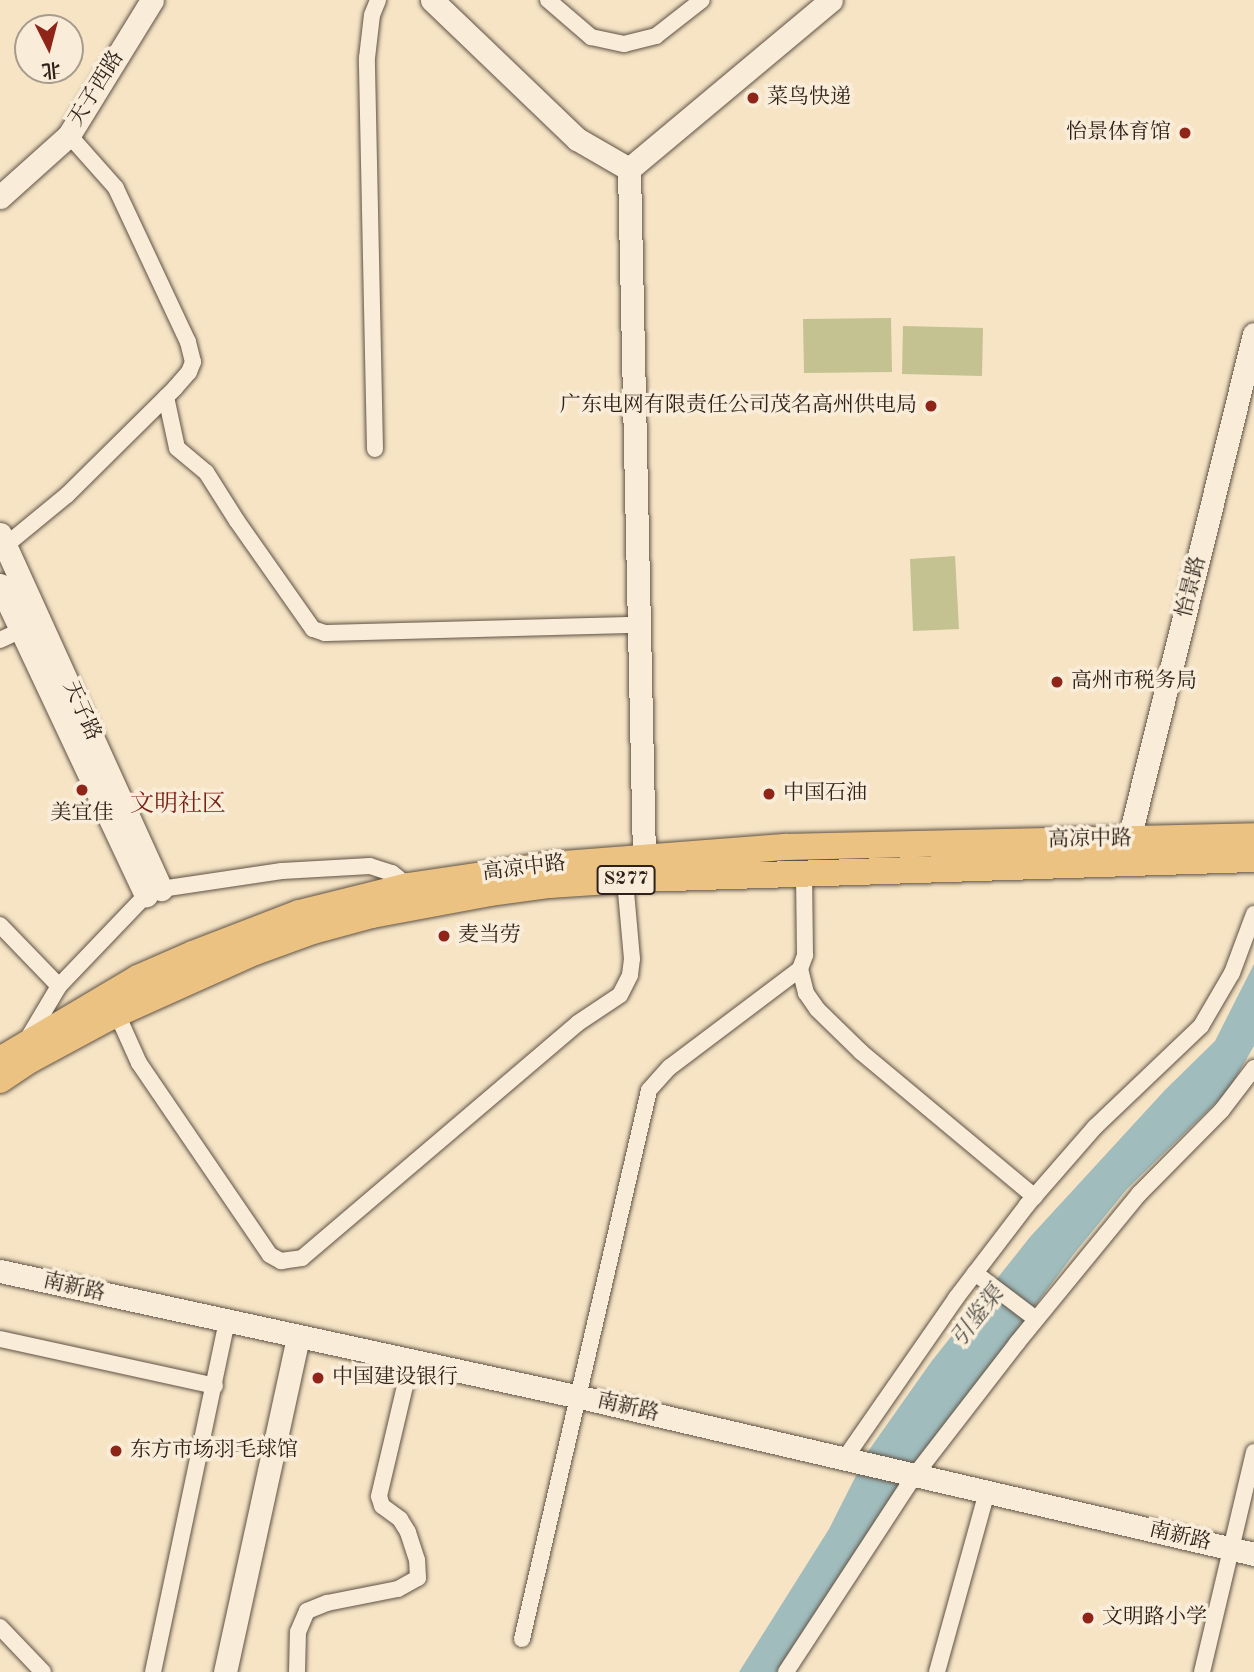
<!DOCTYPE html>
<meta charset="utf-8">
<style>
body{margin:0}
#map{position:relative;width:1254px;height:1672px;overflow:hidden;background:#f6e4c5;font-family:"Old Standard TT","Noto Serif SC",serif}
div>[style]{position:absolute}
.green>*{inset:0;background:#c3c290}
.water>*{inset:0;background:#a0bcbd}
.roads{filter:drop-shadow(0 0 2px #5f5245) drop-shadow(0 0 2px #5f5245)}
.street>*{height:16px;margin:-8px;padding:0 8px;transform-origin:8px;border-radius:8px;background:#f9edd9}
.secondary>*{height:23px;margin:-11.5px;padding:0 11.5px;transform-origin:11.5px;border-radius:11.5px;background:#f9edd9}
.primary>*{height:26px;margin:-13px;padding:0 13px;transform-origin:13px;border-radius:13px;background:#ebc282}
.dots>*{width:19px;height:19px;translate:-50% -50%;box-sizing:border-box;border:4px solid #f9edd9;border-radius:50%}
span{translate:-50% -50%;white-space:nowrap;text-align:center;line-height:1.15;-webkit-text-stroke:7px #f9edd9;paint-order:stroke}
.shield-label span{padding:2px 5px;background:#f9edd9;border:2px solid;border-radius:5px;-webkit-text-stroke-width:0}
.shield-label{font-size:19px;color:#2d211a;font-weight:700}
.street-label{font-size:21px;color:#2d211a}
.poi-label{font-size:21px;color:#2d211a}
.left{translate:0 -50%;text-align:left}
.right{translate:-100% -50%;text-align:right}
.water-label{font-size:23px;color:#50504b;font-style:italic}
.quarter-label{font-size:24px;color:#7a1f14}
.north{position:absolute;left:14px;top:14px;width:70px;height:70px;box-sizing:border-box;background:#f9edd9;border:2px solid #a79b8d;border-radius:50%;rotate:174deg;font-size:19px;font-weight:700;line-height:28px;text-align:center;color:#2d211a}
.north::after{content:'';display:block;margin:auto;width:24px;height:32px;background:#8f2418;clip-path:polygon(50% 0,100% 100%,50% 72%,0 100%)}
</style>
<div id="map">
<div class="green">
<div style="clip-path:polygon(891px 318px,892px 372px,804px 373px,803px 319px)"></div>
<div style="clip-path:polygon(903px 326px,983px 328px,982px 376px,902px 374px)"></div>
<div style="clip-path:polygon(955px 556px,959px 629px,913px 631px,910px 559px)"></div>
</div>
<div class="water">
<div style="clip-path:polygon(1254px 964px,1254px 1046px,1228px 1091px,1127px 1189px,1073px 1255px,887px 1504px,779px 1672px,739px 1672px,829px 1529px,869px 1450px,931px 1362px,1030px 1237px,1165px 1090px,1215px 1041px)"></div>
</div>
<div class="roads">
<div class="street">
<div style="left:548px;top:0;width:57px;rotate:40.7deg"></div>
<div style="left:591px;top:37px;width:34px;rotate:12deg"></div>
<div style="left:624px;top:44px;width:33px;rotate:-14deg"></div>
<div style="left:656px;top:36px;width:58px;rotate:-38deg"></div>
<div style="left:166px;top:397px;width:52px;rotate:77.8deg"></div>
<div style="left:177px;top:448px;width:38px;rotate:40deg"></div>
<div style="left:206px;top:472px;width:58px;rotate:57.7deg"></div>
<div style="left:237px;top:521px;width:132px;rotate:54.9deg"></div>
<div style="left:313px;top:629px;width:13px;rotate:18deg"></div>
<div style="left:325px;top:633px;width:314px;rotate:-1.5deg"></div>
<div style="left:375px;top:449px;width:391px;rotate:-91.2deg"></div>
<div style="left:367px;top:58px;width:43px;rotate:-83.4deg"></div>
<div style="left:372px;top:15px;width:16px;rotate:-68deg"></div>
<div style="left:0;top:550px;width:87px;rotate:-39.4deg"></div>
<div style="left:67px;top:495px;width:152px;rotate:-44.7deg"></div>
<div style="left:175px;top:388px;width:21px;rotate:-49deg"></div>
<div style="left:189px;top:372px;width:11px;rotate:-68deg"></div>
<div style="left:193px;top:362px;width:21px;rotate:-104deg"></div>
<div style="left:188px;top:342px;width:170px;rotate:-115.1deg"></div>
<div style="left:116px;top:188px;width:71px;rotate:-131.6deg"></div>
<div style="left:0;top:640px;width:31px;rotate:-25deg"></div>
<div style="left:0;top:925px;width:85px;rotate:46deg"></div>
<div style="left:800px;top:969px;width:25px;rotate:76deg"></div>
<div style="left:806px;top:993px;width:19px;rotate:55deg"></div>
<div style="left:817px;top:1009px;width:62px;rotate:44.3deg"></div>
<div style="left:861px;top:1052px;width:226px;rotate:39.8deg"></div>
<div style="left:117px;top:1014px;width:54px;rotate:65.8deg"></div>
<div style="left:139px;top:1063px;width:232px;rotate:55.7deg"></div>
<div style="left:270px;top:1255px;width:13px;rotate:29deg"></div>
<div style="left:281px;top:1261px;width:21px;rotate:-8deg"></div>
<div style="left:302px;top:1258px;width:362px;rotate:-40.4deg"></div>
<div style="left:578px;top:1023px;width:50px;rotate:-33.7deg"></div>
<div style="left:620px;top:995px;width:22px;rotate:-63deg"></div>
<div style="left:630px;top:975px;width:16px;rotate:-83deg"></div>
<div style="left:632px;top:959px;width:79px;rotate:-95.1deg"></div>
<div style="left:25px;top:1043px;width:66px;rotate:-59.2deg"></div>
<div style="left:59px;top:986px;width:126px;rotate:-46.3deg"></div>
<div style="left:146px;top:895px;width:16px;rotate:-22deg"></div>
<div style="left:161px;top:889px;width:122px;rotate:-8.5deg"></div>
<div style="left:282px;top:871px;width:88px;rotate:-3.3deg"></div>
<div style="left:370px;top:866px;width:23px;rotate:18deg"></div>
<div style="left:392px;top:873px;width:21px;rotate:39deg"></div>
<div style="left:975px;top:1273px;width:76px;rotate:37deg"></div>
<div style="left:0;top:1339px;width:220px;rotate:12.3deg"></div>
<div style="left:845px;top:1458px;width:195px;rotate:-55.2deg"></div>
<div style="left:956px;top:1298px;width:117px;rotate:-52.6deg"></div>
<div style="left:1027px;top:1205px;width:103px;rotate:-48.9deg"></div>
<div style="left:1095px;top:1127px;width:146px;rotate:-43.6deg"></div>
<div style="left:1201px;top:1026px;width:61px;rotate:-59.7deg"></div>
<div style="left:1232px;top:973px;width:63px;rotate:-69.6deg"></div>
<div style="left:0;top:1627px;width:62px;rotate:46.3deg"></div>
<div style="left:522px;top:1639px;width:563px;rotate:-76.97deg"></div>
<div style="left:649px;top:1090px;width:31px;rotate:-48deg"></div>
<div style="left:670px;top:1067px;width:163px;rotate:-37deg"></div>
<div style="left:800px;top:969px;width:15px;rotate:-70deg"></div>
<div style="left:805px;top:955px;width:81px;rotate:-90.7deg"></div>
<div style="left:153px;top:1672px;width:358px;rotate:-78.1deg"></div>
<div style="left:297px;top:1672px;width:40px;rotate:-88.6deg"></div>
<div style="left:298px;top:1632px;width:23px;rotate:-67deg"></div>
<div style="left:307px;top:1611px;width:22px;rotate:-22deg"></div>
<div style="left:327px;top:1603px;width:72px;rotate:-11.2deg"></div>
<div style="left:398px;top:1589px;width:23px;rotate:-29deg"></div>
<div style="left:418px;top:1578px;width:18px;rotate:-93deg"></div>
<div style="left:417px;top:1560px;width:29px;rotate:-108deg"></div>
<div style="left:408px;top:1532px;width:15px;rotate:-122deg"></div>
<div style="left:400px;top:1519px;width:22px;rotate:-144deg"></div>
<div style="left:382px;top:1506px;width:10px;rotate:-107deg"></div>
<div style="left:379px;top:1496px;width:139px;rotate:-76.7deg"></div>
<div style="left:786px;top:1672px;width:235px;rotate:-56.8deg"></div>
<div style="left:915px;top:1475px;width:167px;rotate:-52.3deg"></div>
<div style="left:1017px;top:1343px;width:193px;rotate:-50.7deg"></div>
<div style="left:1139px;top:1194px;width:118px;rotate:-45.3deg"></div>
<div style="left:1222px;top:1110px;width:53px;rotate:-52.7deg"></div>
<div style="left:937px;top:1672px;width:187px;rotate:-74.5deg"></div>
<div style="left:1202px;top:1672px;width:226px;rotate:-76.7deg"></div>
</div>
<div class="secondary">
<div style="left:432px;top:0;width:201px;rotate:43.8deg"></div>
<div style="left:577px;top:139px;width:60px;rotate:30deg"></div>
<div style="left:0;top:197px;width:93px;rotate:-41.9deg"></div>
<div style="left:69px;top:135px;width:158px;rotate:-58.4deg"></div>
<div style="left:0;top:534px;width:390px;rotate:65.6deg"></div>
<div style="left:0;top:585px;width:343px;rotate:64.8deg"></div>
<div style="left:1129px;top:839px;width:520px;rotate:-76.1deg"></div>
<div style="left:644px;top:857px;width:688px;rotate:-91.25deg"></div>
<div style="left:629px;top:169px;width:263px;rotate:-39.9deg"></div>
<div style="left:0;top:1271px;width:594px;rotate:12.26deg"></div>
<div style="left:580px;top:1397px;width:692px;rotate:13.11deg"></div>
<div style="left:225px;top:1672px;width:343px;rotate:-77.7deg"></div>
</div>
<div class="primary">
<div style="left:0;top:1060px;width:161px;rotate:-30.7deg"></div>
<div style="left:138px;top:978px;width:60px;rotate:-23.6deg"></div>
<div style="left:193px;top:954px;width:114px;rotate:-21.1deg"></div>
<div style="left:299px;top:913px;width:112px;rotate:-13.9deg"></div>
<div style="left:408px;top:886px;width:145px;rotate:-8.4deg"></div>
<div style="left:551px;top:865px;width:237px;rotate:-4.4deg"></div>
<div style="left:787px;top:847px;width:467px;rotate:-1.3deg"></div>
<div style="left:0;top:1080px;width:36px;rotate:-34deg"></div>
<div style="left:30px;top:1060px;width:89px;rotate:-28.3deg"></div>
<div style="left:108px;top:1018px;width:161px;rotate:-24.2deg"></div>
<div style="left:255px;top:952px;width:62px;rotate:-19.9deg"></div>
<div style="left:313px;top:931px;width:61px;rotate:-15.2deg"></div>
<div style="left:372px;top:915px;width:119px;rotate:-10.6deg"></div>
<div style="left:489px;top:893px;width:61px;rotate:-7.6deg"></div>
<div style="left:549px;top:885px;width:91px;rotate:-3.8deg"></div>
<div style="left:640px;top:879px;width:614px;rotate:-1.87deg"></div>
</div>
</div>
<div class="dots">
<div style="left:753px;top:98px;background:#8f2418"></div>
<div style="left:1185px;top:133px;background:#8f2418"></div>
<div style="left:931px;top:406px;background:#8f2418"></div>
<div style="left:1057px;top:682px;background:#8f2418"></div>
<div style="left:82px;top:790px;background:#8f2418"></div>
<div style="left:769px;top:794px;background:#8f2418"></div>
<div style="left:444px;top:936px;background:#8f2418"></div>
<div style="left:318px;top:1378px;background:#8f2418"></div>
<div style="left:116px;top:1451px;background:#8f2418"></div>
<div style="left:1088px;top:1618px;background:#8f2418"></div>
</div>
<div class="shield-label">
<span style="left:626px;top:880px">S277</span>
</div>
<div class="street-label">
<span style="left:97px;top:89px;rotate:-58deg">天子西路</span>
<span style="left:1192px;top:587px;rotate:-76deg">怡景路</span>
<span style="left:81px;top:711px;rotate:66deg">天子路</span>
<span style="left:1090px;top:840px;rotate:-1deg">高凉中路</span>
<span style="left:524px;top:869px;rotate:-7deg">高凉中路</span>
<span style="left:74px;top:1288px;rotate:13deg">南新路</span>
<span style="left:628px;top:1408px;rotate:13deg">南新路</span>
<span style="left:1180px;top:1537px;rotate:13deg">南新路</span>
</div>
<div class="poi-label">
<span class="left" style="left:767px;top:98px">菜鸟快递</span>
<span class="right" style="left:1171px;top:133px">怡景体育馆</span>
<span class="right" style="left:917px;top:406px">广东电网有限责任公司茂名高州供电局</span>
<span class="left" style="left:1071px;top:682px">高州市税务局</span>
<span class="left" style="left:783px;top:794px">中国石油</span>
<span style="left:82px;top:814px">美宜佳</span>
<span class="left" style="left:458px;top:936px">麦当劳</span>
<span class="left" style="left:332px;top:1378px">中国建设银行</span>
<span class="left" style="left:130px;top:1451px">东方市场羽毛球馆</span>
<span class="left" style="left:1102px;top:1618px">文明路小学</span>
</div>
<div class="water-label">
<span style="left:978px;top:1317px;rotate:-52deg">引鉴渠</span>
</div>
<div class="quarter-label">
<span style="left:178px;top:806px">文明社区</span>
</div>
<div class="north">北</div>
</div>
